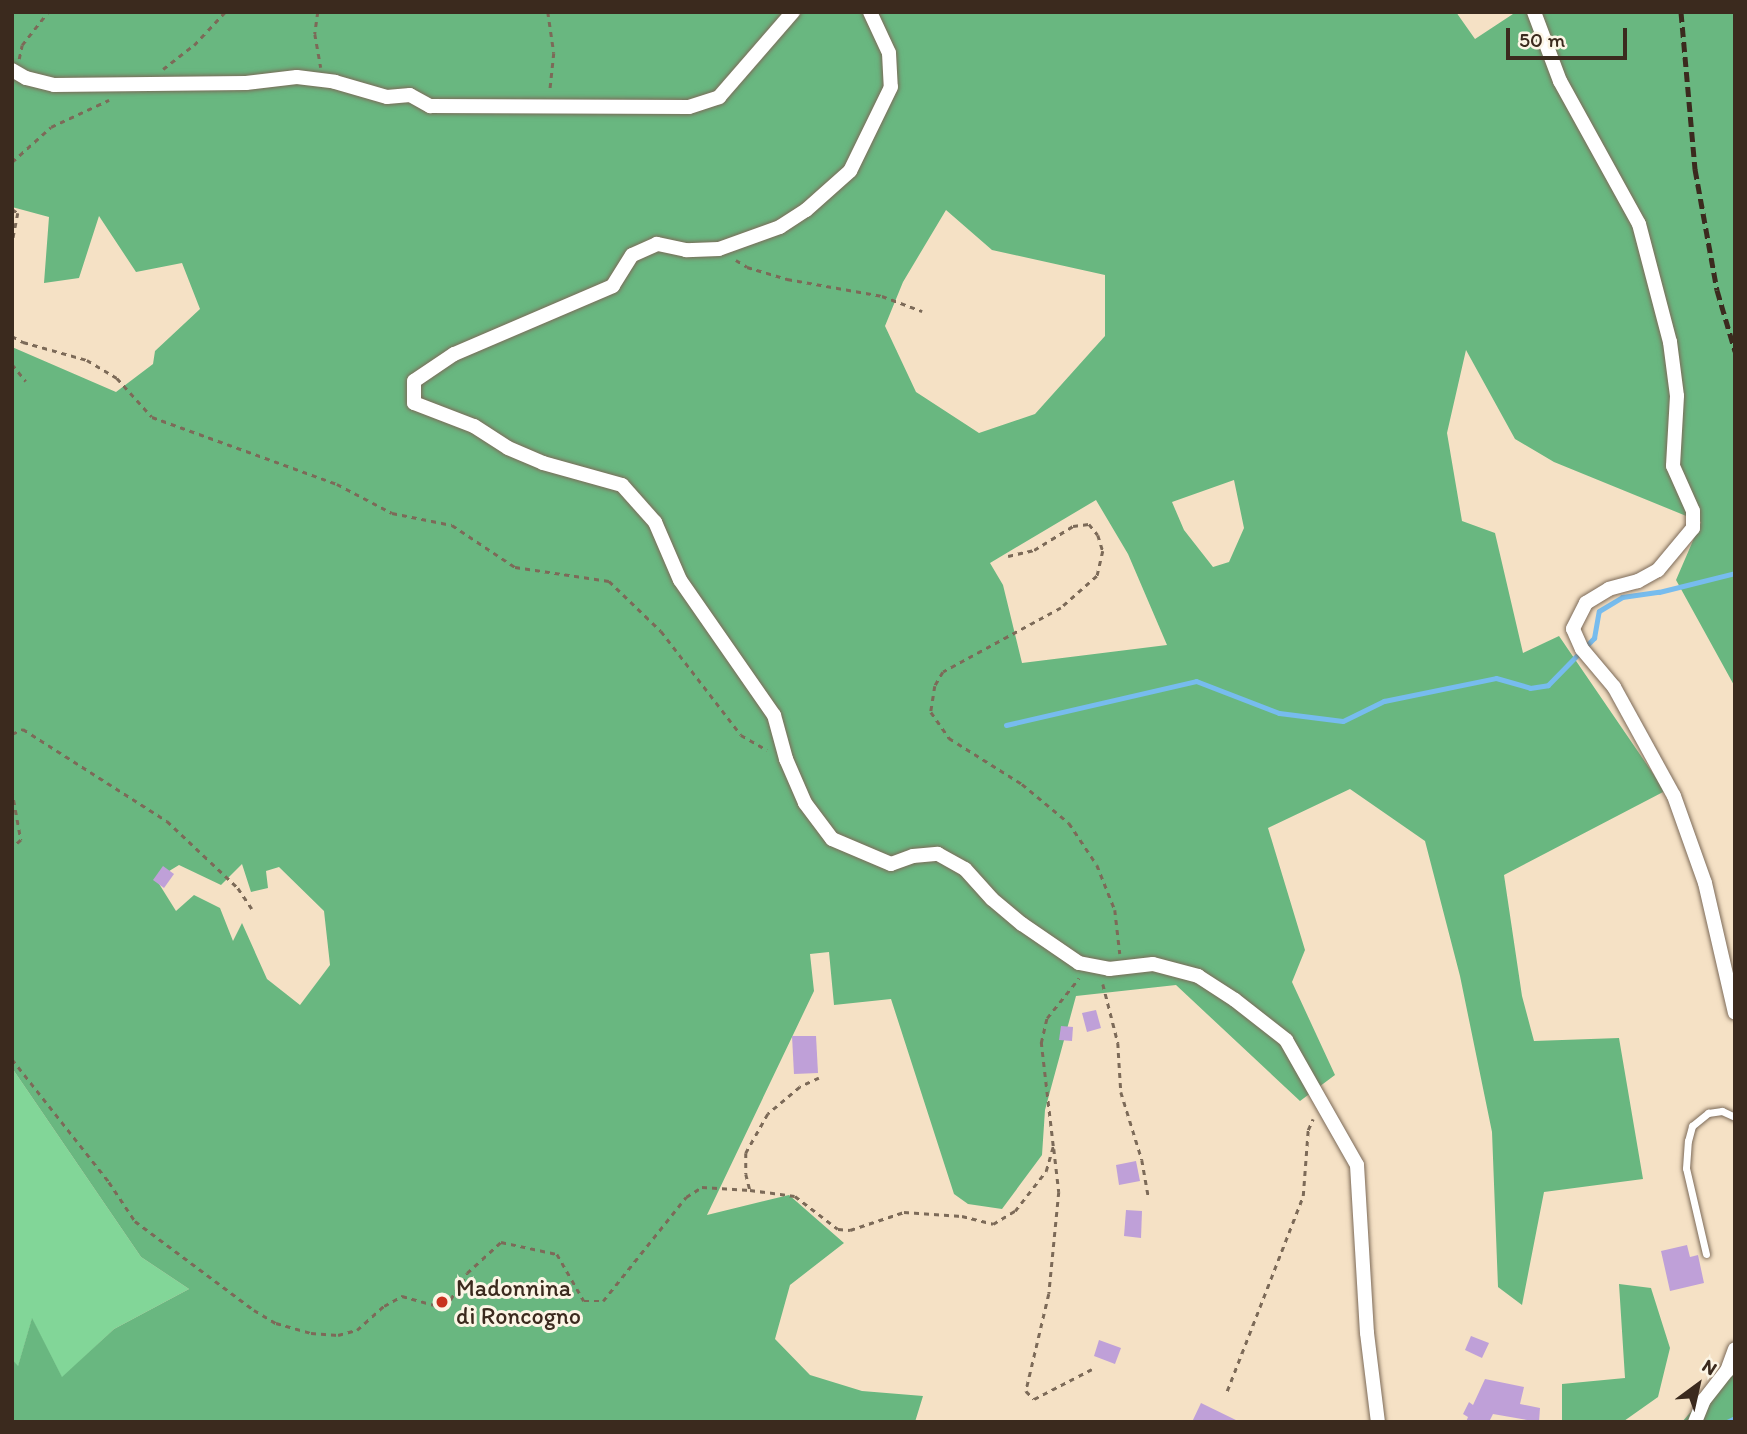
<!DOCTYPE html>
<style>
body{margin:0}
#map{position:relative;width:1747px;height:1434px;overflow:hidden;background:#f5e1c5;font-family:Itim,sans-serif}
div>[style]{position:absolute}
.green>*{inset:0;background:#82d698}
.forest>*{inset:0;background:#69b780}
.stream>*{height:5px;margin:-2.5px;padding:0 2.5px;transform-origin:2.5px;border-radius:2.5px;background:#77bcee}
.building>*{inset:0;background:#bfa0d8}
.path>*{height:2.5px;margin-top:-1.25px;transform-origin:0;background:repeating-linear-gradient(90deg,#7c6a58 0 5px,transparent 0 10px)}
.roads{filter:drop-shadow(0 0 2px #7c6a58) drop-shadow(0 0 2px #7c6a58)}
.lane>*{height:7px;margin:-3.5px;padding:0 3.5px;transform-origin:3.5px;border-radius:3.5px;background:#fff}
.street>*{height:14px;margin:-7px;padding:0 7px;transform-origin:7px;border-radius:7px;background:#fff}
.rail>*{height:5px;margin-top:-2.5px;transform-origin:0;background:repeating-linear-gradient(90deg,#3b2a1e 0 10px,transparent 0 15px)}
.dots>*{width:19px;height:19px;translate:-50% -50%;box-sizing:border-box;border:4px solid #fcf5e5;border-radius:50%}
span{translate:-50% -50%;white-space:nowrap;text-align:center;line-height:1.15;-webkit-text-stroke:6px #fcf5e5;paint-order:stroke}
.poi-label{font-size:24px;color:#3b2a1e}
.left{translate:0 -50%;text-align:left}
.frame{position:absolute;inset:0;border:14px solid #3b2a1e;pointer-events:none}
.north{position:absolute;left:1663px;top:1350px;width:70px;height:70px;-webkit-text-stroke:5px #fcf5e5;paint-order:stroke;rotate:33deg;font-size:19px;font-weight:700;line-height:28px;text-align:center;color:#3b2a1e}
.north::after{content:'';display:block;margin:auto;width:24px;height:32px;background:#3b2a1e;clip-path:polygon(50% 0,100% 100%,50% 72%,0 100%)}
.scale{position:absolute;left:1506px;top:28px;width:121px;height:32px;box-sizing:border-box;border:4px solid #3b2a1e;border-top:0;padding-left:9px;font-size:21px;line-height:24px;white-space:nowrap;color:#3b2a1e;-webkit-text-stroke:5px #fcf5e5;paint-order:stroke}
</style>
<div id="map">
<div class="green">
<div style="clip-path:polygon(12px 1068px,141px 1257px,189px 1289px,114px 1329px,62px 1378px,32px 1319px,18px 1367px,12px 1359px)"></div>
</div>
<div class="forest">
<div style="clip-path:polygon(evenodd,12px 12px,1456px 12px,1475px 39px,1516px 12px,1735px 12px,1735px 687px,1676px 580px,1701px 522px,1554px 462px,1515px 439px,1466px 350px,1447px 433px,1462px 521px,1495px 533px,1523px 653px,1559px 636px,1665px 791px,1504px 875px,1522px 996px,1534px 1041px,1619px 1038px,1643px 1179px,1544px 1192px,1522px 1305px,1498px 1287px,1492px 1132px,1460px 976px,1425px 841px,1350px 789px,1268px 828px,1305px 950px,1292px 982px,1335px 1075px,1300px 1101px,1176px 985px,1076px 996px,1045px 1110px,1042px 1155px,1002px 1209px,968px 1204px,954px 1194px,891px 999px,834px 1005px,829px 952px,810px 954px,814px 991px,707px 1215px,789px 1195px,844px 1243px,790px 1285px,775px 1339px,810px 1375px,862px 1391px,923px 1396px,915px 1422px,12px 1422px,12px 1359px,18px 1366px,32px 1318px,62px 1377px,114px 1329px,189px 1289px,141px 1257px,12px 1068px,12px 347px,116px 392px,153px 364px,155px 351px,200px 309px,182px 263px,136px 272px,99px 216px,79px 278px,44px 283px,49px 217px,12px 207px,12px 12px,946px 210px,992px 250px,1105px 275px,1105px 336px,1035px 414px,979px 433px,916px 392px,885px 326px,903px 282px,946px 210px,12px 12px,1234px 480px,1244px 528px,1229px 562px,1213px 567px,1184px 530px,1172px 502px,1234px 480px,12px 12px,1096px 500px,1128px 554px,1167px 645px,1022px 663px,1003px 585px,990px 563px,1096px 500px,12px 12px,242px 864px,251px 892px,268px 888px,266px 871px,279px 867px,324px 911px,330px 965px,300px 1005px,267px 979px,242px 923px,233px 941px,220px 908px,194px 895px,176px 911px,156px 879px,179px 865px,221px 885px,242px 864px)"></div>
<div style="clip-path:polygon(1619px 1284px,1651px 1288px,1670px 1348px,1658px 1397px,1624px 1421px,1627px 1422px,1562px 1422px,1562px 1384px,1625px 1378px)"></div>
<div style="clip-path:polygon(1735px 1361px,1735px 1422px,1682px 1422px)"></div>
</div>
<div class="stream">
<div style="left:1006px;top:725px;width:195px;rotate:-13deg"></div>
<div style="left:1196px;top:681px;width:89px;rotate:21.1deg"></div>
<div style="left:1279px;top:713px;width:64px;rotate:7.1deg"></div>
<div style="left:1343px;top:721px;width:46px;rotate:-26deg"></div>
<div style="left:1384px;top:701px;width:114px;rotate:-11.6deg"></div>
<div style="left:1496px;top:678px;width:35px;rotate:16deg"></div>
<div style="left:1530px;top:688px;width:18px;rotate:-9deg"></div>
<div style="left:1548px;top:685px;width:66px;rotate:-45.6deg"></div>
<div style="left:1594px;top:638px;width:27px;rotate:-80deg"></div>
<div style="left:1599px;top:611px;width:27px;rotate:-31deg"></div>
<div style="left:1622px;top:597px;width:37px;rotate:-8deg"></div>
<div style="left:1659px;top:592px;width:78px;rotate:-14deg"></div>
<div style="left:1727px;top:1422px;width:9px;rotate:-27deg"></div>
</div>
<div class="building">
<div style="clip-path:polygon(163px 866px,174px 874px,164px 888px,153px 880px)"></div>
<div style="clip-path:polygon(1096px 1010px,1101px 1028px,1087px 1032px,1082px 1013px)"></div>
<div style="clip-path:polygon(1061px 1026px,1073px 1027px,1072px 1041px,1059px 1040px)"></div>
<div style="clip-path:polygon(792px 1036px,816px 1036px,818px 1073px,794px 1074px)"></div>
<div style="clip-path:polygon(1136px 1161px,1140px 1181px,1119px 1185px,1116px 1165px)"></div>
<div style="clip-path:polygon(1126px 1210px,1142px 1211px,1141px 1238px,1124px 1236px)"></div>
<div style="clip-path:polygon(1687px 1245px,1690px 1257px,1698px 1255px,1704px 1283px,1670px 1291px,1661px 1251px)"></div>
<div style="clip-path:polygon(1471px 1336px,1489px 1343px,1482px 1358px,1465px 1350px)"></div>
<div style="clip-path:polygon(1099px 1340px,1121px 1348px,1115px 1364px,1094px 1356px)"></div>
<div style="clip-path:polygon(1485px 1379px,1524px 1387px,1520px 1404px,1540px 1408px,1539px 1422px,1493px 1414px,1489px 1422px,1466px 1422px,1468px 1417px,1463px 1414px,1469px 1402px,1473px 1405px)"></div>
<div style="clip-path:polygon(1201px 1403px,1240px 1422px,1192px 1422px)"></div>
</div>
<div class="path">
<div style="left:318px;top:12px;width:22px;rotate:98deg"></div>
<div style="left:315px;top:34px;width:34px;rotate:80deg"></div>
<div style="left:548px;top:12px;width:41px;rotate:81.7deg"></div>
<div style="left:554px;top:53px;width:39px;rotate:96deg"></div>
<div style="left:19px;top:59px;width:14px;rotate:-78deg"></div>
<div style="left:22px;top:45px;width:42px;rotate:-51.8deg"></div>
<div style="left:163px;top:69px;width:39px;rotate:-38deg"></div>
<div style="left:194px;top:45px;width:45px;rotate:-46.8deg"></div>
<div style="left:12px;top:162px;width:52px;rotate:-41.9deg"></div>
<div style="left:51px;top:127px;width:64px;rotate:-25deg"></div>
<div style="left:12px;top:209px;width:7px;rotate:34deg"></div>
<div style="left:18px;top:213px;width:31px;rotate:101deg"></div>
<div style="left:736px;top:260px;width:13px;rotate:32deg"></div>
<div style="left:747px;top:267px;width:42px;rotate:16.7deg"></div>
<div style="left:787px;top:279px;width:97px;rotate:10.1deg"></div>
<div style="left:882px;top:296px;width:43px;rotate:20.6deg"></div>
<div style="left:12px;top:336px;width:13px;rotate:29deg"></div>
<div style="left:23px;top:342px;width:66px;rotate:15.7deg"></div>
<div style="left:87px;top:360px;width:35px;rotate:31deg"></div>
<div style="left:117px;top:378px;width:52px;rotate:48.1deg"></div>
<div style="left:152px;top:417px;width:197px;rotate:19.9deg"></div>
<div style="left:337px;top:484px;width:62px;rotate:27.8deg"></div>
<div style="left:392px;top:513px;width:61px;rotate:11.3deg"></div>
<div style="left:452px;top:525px;width:76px;rotate:33.7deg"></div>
<div style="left:515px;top:567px;width:95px;rotate:8.5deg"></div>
<div style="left:609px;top:581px;width:72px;rotate:43.9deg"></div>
<div style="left:661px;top:631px;width:131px;rotate:52.4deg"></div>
<div style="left:741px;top:735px;width:30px;rotate:30deg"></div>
<div style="left:12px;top:364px;width:22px;rotate:51deg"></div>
<div style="left:1008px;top:556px;width:27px;rotate:-13deg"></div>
<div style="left:1034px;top:550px;width:46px;rotate:-31.6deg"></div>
<div style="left:1073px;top:526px;width:16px;rotate:-7deg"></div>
<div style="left:1089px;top:524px;width:14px;rotate:51deg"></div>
<div style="left:1098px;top:535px;width:17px;rotate:73deg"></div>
<div style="left:1103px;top:551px;width:26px;rotate:103deg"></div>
<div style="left:1097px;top:576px;width:48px;rotate:138.4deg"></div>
<div style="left:1061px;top:608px;width:134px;rotate:151.5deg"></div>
<div style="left:943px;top:672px;width:16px;rotate:120deg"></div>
<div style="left:935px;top:686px;width:26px;rotate:99deg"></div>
<div style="left:931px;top:712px;width:32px;rotate:55deg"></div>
<div style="left:949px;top:738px;width:86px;rotate:32.2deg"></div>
<div style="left:1022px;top:784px;width:61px;rotate:39.7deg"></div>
<div style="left:1069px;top:823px;width:50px;rotate:56.3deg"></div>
<div style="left:1097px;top:865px;width:48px;rotate:68.2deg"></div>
<div style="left:1115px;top:910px;width:44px;rotate:83.5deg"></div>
<div style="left:12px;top:734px;width:12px;rotate:-24deg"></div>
<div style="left:23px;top:729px;width:171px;rotate:32.6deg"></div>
<div style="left:167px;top:821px;width:98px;rotate:43.3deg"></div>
<div style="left:238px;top:888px;width:25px;rotate:56deg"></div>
<div style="left:12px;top:790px;width:51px;rotate:79.8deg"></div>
<div style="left:21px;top:840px;width:12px;rotate:138deg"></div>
<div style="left:1103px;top:984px;width:61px;rotate:75.7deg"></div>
<div style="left:1118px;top:1043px;width:49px;rotate:86.5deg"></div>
<div style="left:1121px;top:1092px;width:71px;rotate:72.8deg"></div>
<div style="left:1142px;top:1160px;width:39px;rotate:80deg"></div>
<div style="left:12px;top:1059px;width:157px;rotate:51.7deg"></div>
<div style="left:109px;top:1182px;width:47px;rotate:56.3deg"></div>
<div style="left:135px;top:1221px;width:149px;rotate:36.8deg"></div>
<div style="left:254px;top:1310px;width:26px;rotate:31deg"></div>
<div style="left:276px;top:1323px;width:36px;rotate:16deg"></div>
<div style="left:311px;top:1333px;width:27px;rotate:4deg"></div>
<div style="left:338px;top:1335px;width:20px;rotate:-15deg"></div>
<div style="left:357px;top:1330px;width:36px;rotate:-42deg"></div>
<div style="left:384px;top:1306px;width:21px;rotate:-29deg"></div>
<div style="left:402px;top:1296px;width:45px;rotate:15.6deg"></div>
<div style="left:445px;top:1308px;width:41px;rotate:-57.8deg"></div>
<div style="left:467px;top:1273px;width:46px;rotate:-42.4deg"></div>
<div style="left:501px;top:1242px;width:57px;rotate:12.1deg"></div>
<div style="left:557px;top:1254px;width:54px;rotate:60.1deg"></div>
<div style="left:584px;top:1301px;width:19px"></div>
<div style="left:603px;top:1301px;width:133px;rotate:-51.4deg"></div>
<div style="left:686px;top:1197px;width:19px;rotate:-32deg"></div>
<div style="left:702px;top:1187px;width:48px;rotate:3.6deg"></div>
<div style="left:819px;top:1078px;width:21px;rotate:155deg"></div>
<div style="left:800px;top:1087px;width:42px;rotate:139.8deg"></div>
<div style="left:768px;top:1114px;width:45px;rotate:119.4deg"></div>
<div style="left:746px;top:1153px;width:21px;rotate:90deg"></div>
<div style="left:746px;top:1174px;width:16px;rotate:76deg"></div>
<div style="left:750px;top:1190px;width:45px;rotate:7.6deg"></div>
<div style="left:795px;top:1196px;width:54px;rotate:37.5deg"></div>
<div style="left:838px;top:1229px;width:12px;rotate:5deg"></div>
<div style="left:850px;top:1230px;width:57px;rotate:-18.4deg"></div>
<div style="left:904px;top:1212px;width:58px;rotate:3.9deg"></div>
<div style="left:962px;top:1216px;width:32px;rotate:14deg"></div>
<div style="left:993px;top:1224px;width:26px;rotate:-31deg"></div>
<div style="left:1015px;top:1211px;width:51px;rotate:-52.2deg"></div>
<div style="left:1046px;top:1171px;width:26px;rotate:-74deg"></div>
<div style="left:1053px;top:1146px;width:104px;rotate:-96.6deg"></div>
<div style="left:1041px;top:1043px;width:26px;rotate:-77deg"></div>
<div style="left:1047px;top:1018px;width:51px;rotate:-51.3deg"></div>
<div style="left:1054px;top:1149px;width:43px;rotate:83.4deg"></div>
<div style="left:1059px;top:1192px;width:102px;rotate:95.6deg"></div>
<div style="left:1049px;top:1294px;width:100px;rotate:103.3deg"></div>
<div style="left:1026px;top:1391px;width:11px;rotate:45deg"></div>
<div style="left:1034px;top:1399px;width:65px;rotate:-27.3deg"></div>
<div style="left:1227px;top:1391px;width:209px;rotate:-68.7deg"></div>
<div style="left:1303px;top:1196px;width:66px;rotate:-85.7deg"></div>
<div style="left:1308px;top:1130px;width:12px;rotate:-66deg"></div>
</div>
<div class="roads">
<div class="lane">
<div style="left:1706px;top:1254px;width:88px;rotate:-103.1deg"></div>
<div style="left:1686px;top:1168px;width:27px;rotate:-86deg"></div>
<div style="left:1688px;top:1141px;width:16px;rotate:-75deg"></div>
<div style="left:1692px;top:1126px;width:21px;rotate:-39deg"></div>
<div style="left:1708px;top:1113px;width:14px;rotate:-8deg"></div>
<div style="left:1722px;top:1111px;width:14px;rotate:25deg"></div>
</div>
<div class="street">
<div style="left:870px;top:12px;width:45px;rotate:65.1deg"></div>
<div style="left:889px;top:53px;width:34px;rotate:87deg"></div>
<div style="left:891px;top:87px;width:93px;rotate:116deg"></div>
<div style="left:850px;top:171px;width:59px;rotate:138.4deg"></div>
<div style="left:806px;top:210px;width:31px;rotate:147deg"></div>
<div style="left:780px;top:227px;width:65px;rotate:160.2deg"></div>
<div style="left:719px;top:249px;width:33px;rotate:178deg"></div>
<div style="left:686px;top:250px;width:30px;rotate:-168deg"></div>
<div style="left:657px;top:244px;width:27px;rotate:156deg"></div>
<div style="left:632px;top:255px;width:36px;rotate:122deg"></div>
<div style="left:613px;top:286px;width:173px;rotate:156.8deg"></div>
<div style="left:454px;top:354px;width:48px;rotate:146deg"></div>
<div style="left:414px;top:381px;width:22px;rotate:90deg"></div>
<div style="left:414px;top:403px;width:64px;rotate:21deg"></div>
<div style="left:474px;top:426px;width:40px;rotate:32.9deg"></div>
<div style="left:508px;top:448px;width:38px;rotate:23deg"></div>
<div style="left:543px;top:463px;width:82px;rotate:15.6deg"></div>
<div style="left:622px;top:485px;width:50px;rotate:48.3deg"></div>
<div style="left:655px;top:522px;width:63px;rotate:66.7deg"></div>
<div style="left:680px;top:580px;width:165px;rotate:55.2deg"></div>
<div style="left:774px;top:715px;width:46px;rotate:74.7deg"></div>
<div style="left:786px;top:759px;width:48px;rotate:66.6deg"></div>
<div style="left:805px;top:803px;width:45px;rotate:53.1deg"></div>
<div style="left:832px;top:839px;width:64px;rotate:23deg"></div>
<div style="left:891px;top:864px;width:23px;rotate:-20deg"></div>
<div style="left:913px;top:856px;width:25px;rotate:-5deg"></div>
<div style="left:938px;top:854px;width:31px;rotate:29deg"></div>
<div style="left:965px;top:869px;width:40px;rotate:48deg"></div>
<div style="left:992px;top:899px;width:39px;rotate:40deg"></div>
<div style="left:1022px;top:924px;width:69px;rotate:34.4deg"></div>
<div style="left:1079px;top:963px;width:31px;rotate:11deg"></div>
<div style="left:1109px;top:969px;width:44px;rotate:-6.5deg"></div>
<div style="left:1153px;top:964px;width:47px;rotate:14.9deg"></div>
<div style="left:1198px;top:976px;width:44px;rotate:33deg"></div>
<div style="left:1235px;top:1000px;width:65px;rotate:38.1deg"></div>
<div style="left:1286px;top:1040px;width:144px;rotate:60.4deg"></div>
<div style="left:1357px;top:1165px;width:168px;rotate:86.6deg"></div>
<div style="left:1367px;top:1333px;width:90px;rotate:83deg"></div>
<div style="left:1534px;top:12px;width:74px;rotate:69.4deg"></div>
<div style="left:1560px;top:81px;width:163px;rotate:61.1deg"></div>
<div style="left:1639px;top:224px;width:122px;rotate:75.3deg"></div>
<div style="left:1670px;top:342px;width:54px;rotate:82.6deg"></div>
<div style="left:1677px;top:396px;width:70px;rotate:93.3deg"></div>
<div style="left:1673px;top:466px;width:49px;rotate:66deg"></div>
<div style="left:1693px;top:511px;width:17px;rotate:90deg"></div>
<div style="left:1693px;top:528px;width:55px;rotate:129.8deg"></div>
<div style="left:1658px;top:570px;width:23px;rotate:151deg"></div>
<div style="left:1638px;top:581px;width:30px;rotate:165deg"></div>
<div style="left:1609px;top:589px;width:27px;rotate:149deg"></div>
<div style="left:1586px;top:603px;width:29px;rotate:117deg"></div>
<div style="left:1573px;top:629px;width:22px;rotate:66deg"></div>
<div style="left:1582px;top:649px;width:50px;rotate:49.9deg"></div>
<div style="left:1614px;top:687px;width:124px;rotate:61.2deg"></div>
<div style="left:1674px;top:796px;width:92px;rotate:70.4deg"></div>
<div style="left:1705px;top:883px;width:133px;rotate:77deg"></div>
<div style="left:12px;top:70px;width:16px;rotate:30deg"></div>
<div style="left:26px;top:78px;width:29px;rotate:14deg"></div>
<div style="left:54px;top:85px;width:192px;rotate:-0.6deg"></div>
<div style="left:246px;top:83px;width:51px;rotate:-6.7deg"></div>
<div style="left:297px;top:77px;width:38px;rotate:7deg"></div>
<div style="left:335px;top:82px;width:54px;rotate:16.1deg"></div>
<div style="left:387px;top:97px;width:23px;rotate:-5deg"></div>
<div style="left:410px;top:95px;width:23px;rotate:29deg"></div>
<div style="left:430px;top:106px;width:259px;rotate:0.2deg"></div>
<div style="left:689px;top:107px;width:32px;rotate:-18deg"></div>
<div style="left:719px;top:97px;width:113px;rotate:-49deg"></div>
<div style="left:1695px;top:1422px;width:24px;rotate:-68deg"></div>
<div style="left:1704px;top:1400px;width:37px;rotate:-52deg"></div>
<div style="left:1727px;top:1371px;width:23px;rotate:-70deg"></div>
</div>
</div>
<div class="rail">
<div style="left:1681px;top:12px;width:158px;rotate:84.9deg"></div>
<div style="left:1695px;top:169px;width:123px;rotate:79.7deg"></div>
<div style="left:1717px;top:290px;width:64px;rotate:73.6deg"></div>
</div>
<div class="dots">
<div style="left:442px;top:1302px;background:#c8321e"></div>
</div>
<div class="poi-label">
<span class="left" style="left:456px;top:1302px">Madonnina<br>di Roncogno</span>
</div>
<div class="frame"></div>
<div class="north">N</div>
<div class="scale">50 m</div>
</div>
